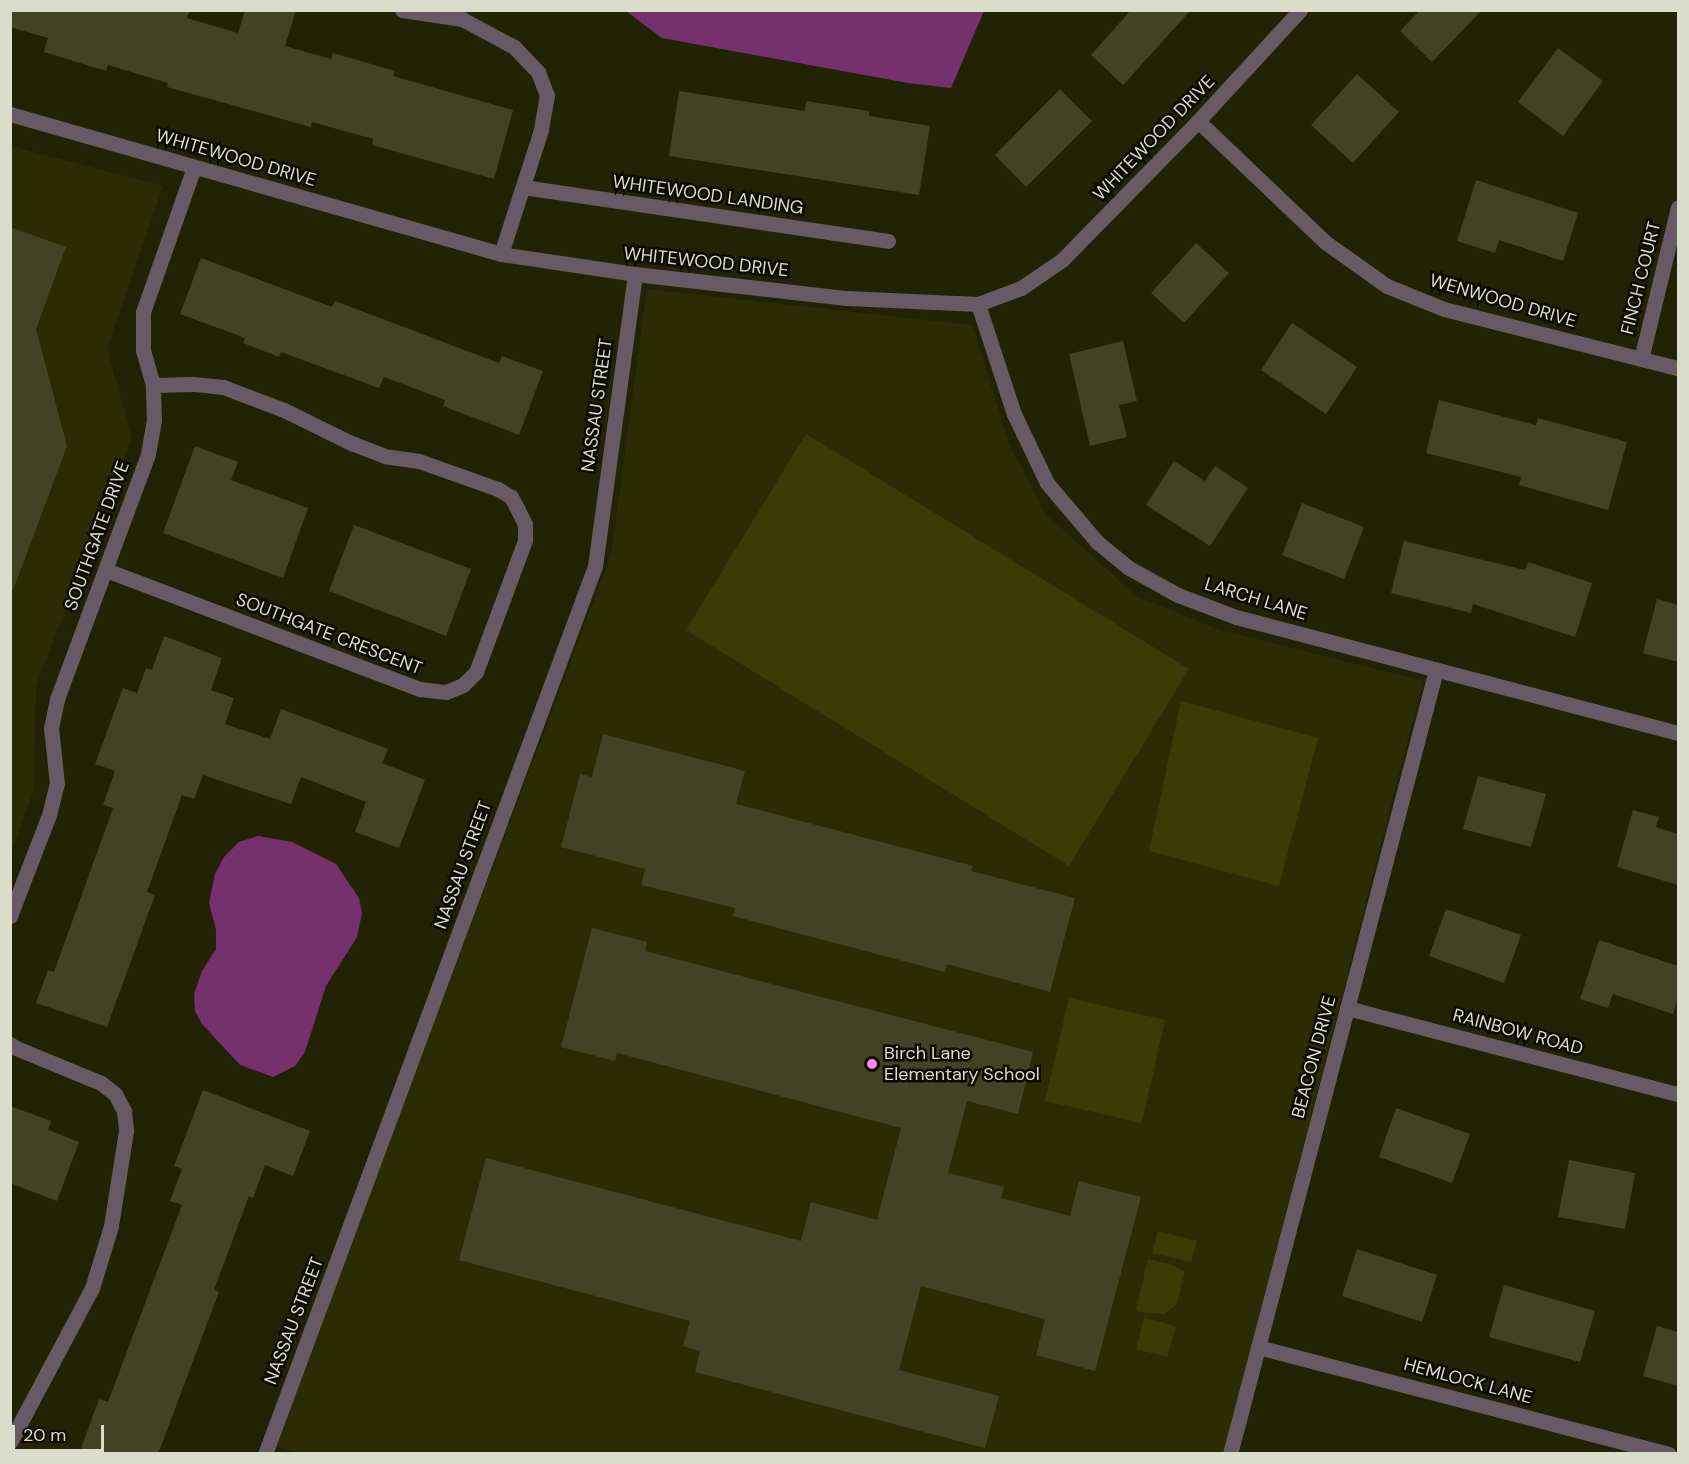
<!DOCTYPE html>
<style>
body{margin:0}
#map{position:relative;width:1689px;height:1464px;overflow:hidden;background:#212304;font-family:"DM Sans",sans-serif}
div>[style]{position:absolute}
.built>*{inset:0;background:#2b2c04}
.green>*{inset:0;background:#3a3c06}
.water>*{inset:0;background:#75316d}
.building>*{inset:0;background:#414324}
.minor>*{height:15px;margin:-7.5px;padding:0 7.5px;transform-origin:7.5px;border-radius:7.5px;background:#675a64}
.dots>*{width:16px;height:16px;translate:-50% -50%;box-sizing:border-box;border:3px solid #0b0b02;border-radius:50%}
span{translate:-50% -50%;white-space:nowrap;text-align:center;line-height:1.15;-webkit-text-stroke:5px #0b0b02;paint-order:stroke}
.street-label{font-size:18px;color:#dbddcb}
.poi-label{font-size:18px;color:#dbddcb}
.left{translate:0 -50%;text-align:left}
.frame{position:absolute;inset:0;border:12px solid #dbddcb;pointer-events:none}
.scale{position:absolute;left:12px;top:1425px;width:92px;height:27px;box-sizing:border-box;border:3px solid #dbddcb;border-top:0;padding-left:8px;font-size:18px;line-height:21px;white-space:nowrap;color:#dbddcb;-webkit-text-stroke:4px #0b0b02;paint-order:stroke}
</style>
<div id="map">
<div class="built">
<div style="clip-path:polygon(11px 146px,163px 186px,107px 349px,132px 438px,36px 686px,34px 790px,11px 852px)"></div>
<div style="clip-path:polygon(647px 289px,972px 325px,1010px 446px,1046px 514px,1136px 596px,1220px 630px,1423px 681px,1224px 1453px,303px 1454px,274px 1446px,611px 555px)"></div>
</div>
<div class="green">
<div style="clip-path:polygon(806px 434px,1189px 669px,1069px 866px,686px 630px)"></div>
<div style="clip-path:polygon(1181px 701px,1318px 738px,1279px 886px,1149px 851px)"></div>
<div style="clip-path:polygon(1069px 998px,1165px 1020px,1142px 1123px,1045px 1101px)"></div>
<div style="clip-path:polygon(1158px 1231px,1197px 1241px,1191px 1262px,1152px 1253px)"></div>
<div style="clip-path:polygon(1148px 1259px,1170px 1264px,1185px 1271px,1177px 1304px,1164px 1314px,1139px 1312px,1136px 1309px)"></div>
<div style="clip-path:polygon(1144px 1318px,1176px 1326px,1167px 1357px,1136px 1349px)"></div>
</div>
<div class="water">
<div style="clip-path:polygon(626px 11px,984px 11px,951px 88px,908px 83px,662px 38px)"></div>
<div style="clip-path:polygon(258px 836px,292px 842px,336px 864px,359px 898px,362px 913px,357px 937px,326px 986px,305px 1052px,295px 1066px,273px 1077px,240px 1065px,202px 1024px,195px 1011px,194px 994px,202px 971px,216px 949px,216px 930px,209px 903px,215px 874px,224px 857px,239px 842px)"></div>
</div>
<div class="building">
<div style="clip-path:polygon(10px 10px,190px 10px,187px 18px,238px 33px,245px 10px,296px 10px,285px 46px,331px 59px,333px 53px,395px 71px,393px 76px,513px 110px,494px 179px,372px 145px,373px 139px,312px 122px,311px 127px,167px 87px,168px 83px,108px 65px,106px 71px,44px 52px,48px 38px,10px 27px)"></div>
<div style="clip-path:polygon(1131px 10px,1191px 10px,1123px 85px,1091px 55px)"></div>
<div style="clip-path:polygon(1420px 10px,1482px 10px,1432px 62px,1400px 31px)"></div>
<div style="clip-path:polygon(1558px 48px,1603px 81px,1563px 136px,1518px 102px)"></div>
<div style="clip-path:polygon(1357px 74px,1399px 112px,1353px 163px,1311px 125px)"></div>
<div style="clip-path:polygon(1060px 89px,1092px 121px,1026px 187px,995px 155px)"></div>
<div style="clip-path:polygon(679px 91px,805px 111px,806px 101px,869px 111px,869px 116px,930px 126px,919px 195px,669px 156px)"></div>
<div style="clip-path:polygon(1476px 180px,1578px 213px,1563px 261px,1499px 240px,1495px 253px,1457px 241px)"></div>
<div style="clip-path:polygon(10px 227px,66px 247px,36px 329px,67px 446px,13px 590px,10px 590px)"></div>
<div style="clip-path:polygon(1196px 243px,1229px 273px,1184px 323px,1151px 293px)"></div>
<div style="clip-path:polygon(201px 258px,332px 307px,335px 301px,499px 363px,502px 356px,543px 371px,519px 435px,443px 406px,445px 400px,384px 377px,379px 388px,281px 352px,279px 357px,243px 343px,245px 338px,180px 314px)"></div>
<div style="clip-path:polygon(1292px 323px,1357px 367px,1326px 414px,1261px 370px)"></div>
<div style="clip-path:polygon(1123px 341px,1137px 401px,1119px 405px,1127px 437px,1090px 446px,1069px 354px)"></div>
<div style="clip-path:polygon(1439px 400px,1536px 425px,1538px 418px,1627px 442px,1608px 510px,1519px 485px,1521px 477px,1426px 453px)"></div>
<div style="clip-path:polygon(195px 446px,238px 462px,231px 480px,308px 508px,283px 578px,163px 533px)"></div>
<div style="clip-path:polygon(1174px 461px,1205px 481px,1215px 466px,1248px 488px,1210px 546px,1146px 505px)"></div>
<div style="clip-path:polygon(1302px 503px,1364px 527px,1344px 579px,1282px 555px)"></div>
<div style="clip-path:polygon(354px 525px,471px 569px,446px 636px,329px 591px)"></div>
<div style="clip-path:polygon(1404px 541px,1525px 570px,1528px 562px,1592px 583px,1575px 637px,1473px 604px,1471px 613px,1391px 593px)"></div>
<div style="clip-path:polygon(1657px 599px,1678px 605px,1678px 662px,1643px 653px)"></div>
<div style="clip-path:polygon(164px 636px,222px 658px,211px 690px,234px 698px,225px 724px,270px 739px,281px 709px,388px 749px,382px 763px,425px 780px,399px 848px,355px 832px,366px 802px,301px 777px,291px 804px,203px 775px,194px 799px,182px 795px,147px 892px,155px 895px,107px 1027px,36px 1003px,48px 970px,54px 972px,113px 808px,103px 805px,115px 771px,95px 764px,123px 688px,137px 693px,146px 668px,152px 670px)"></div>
<div style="clip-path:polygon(603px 734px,745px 771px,736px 804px,973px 866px,971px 871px,1075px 898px,1050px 992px,947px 964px,945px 972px,733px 916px,735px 908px,641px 885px,645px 869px,561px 847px,580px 774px,592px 777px)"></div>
<div style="clip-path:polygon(1478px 776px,1546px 794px,1531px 847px,1463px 829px)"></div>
<div style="clip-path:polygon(1633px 810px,1659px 817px,1656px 827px,1678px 834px,1678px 885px,1617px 867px)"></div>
<div style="clip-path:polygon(1446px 909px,1521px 935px,1504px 983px,1429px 956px)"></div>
<div style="clip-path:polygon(592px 928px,647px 942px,645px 951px,1033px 1052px,1018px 1114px,967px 1101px,948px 1173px,1004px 1187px,1001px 1198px,1070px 1216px,1079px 1181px,1141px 1197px,1095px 1371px,1036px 1355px,1045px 1319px,921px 1286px,899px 1370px,999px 1396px,985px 1448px,695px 1372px,700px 1351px,683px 1346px,690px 1321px,459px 1260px,486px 1158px,801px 1241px,811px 1202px,877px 1220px,901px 1128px,617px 1053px,615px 1061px,561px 1047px)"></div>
<div style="clip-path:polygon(1599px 940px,1678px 966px,1678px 998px,1673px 1014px,1613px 994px,1608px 1008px,1580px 999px)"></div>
<div style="clip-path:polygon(203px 1090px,310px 1131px,293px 1176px,265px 1165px,253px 1198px,249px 1196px,214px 1290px,219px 1292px,158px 1454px,79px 1454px,99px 1399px,108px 1402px,182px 1205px,170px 1201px,182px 1169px,174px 1166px)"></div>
<div style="clip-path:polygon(10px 1106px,51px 1121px,48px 1130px,79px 1142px,57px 1201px,10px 1183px)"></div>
<div style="clip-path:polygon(1396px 1108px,1470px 1134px,1452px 1183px,1379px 1157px)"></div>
<div style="clip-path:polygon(1569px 1160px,1635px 1173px,1625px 1229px,1558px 1217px)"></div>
<div style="clip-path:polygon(1357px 1249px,1437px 1275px,1422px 1322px,1342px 1296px)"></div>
<div style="clip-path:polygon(1504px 1285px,1595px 1311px,1580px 1362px,1489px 1337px)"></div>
<div style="clip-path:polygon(1657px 1326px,1678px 1332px,1678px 1386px,1643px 1376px)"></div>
</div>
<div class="minor">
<div style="left:402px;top:10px;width:61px;rotate:8.5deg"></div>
<div style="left:462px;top:19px;width:59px;rotate:28.3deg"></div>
<div style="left:514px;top:47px;width:35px;rotate:46deg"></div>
<div style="left:538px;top:72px;width:25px;rotate:69deg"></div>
<div style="left:547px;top:95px;width:36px;rotate:100deg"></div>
<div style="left:541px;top:130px;width:130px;rotate:107.9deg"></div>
<div style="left:10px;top:114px;width:511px;rotate:15.91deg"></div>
<div style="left:501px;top:254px;width:135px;rotate:8.5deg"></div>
<div style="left:635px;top:274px;width:213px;rotate:6.5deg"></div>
<div style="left:847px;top:298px;width:131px;rotate:2.6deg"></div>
<div style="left:978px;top:304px;width:46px;rotate:-20.4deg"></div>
<div style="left:1021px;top:288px;width:50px;rotate:-34.3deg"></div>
<div style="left:1062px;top:260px;width:194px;rotate:-45.6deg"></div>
<div style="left:1198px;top:121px;width:151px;rotate:-47.4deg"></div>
<div style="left:1198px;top:121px;width:175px;rotate:43.6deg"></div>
<div style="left:1325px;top:242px;width:76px;rotate:35.4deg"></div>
<div style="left:1387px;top:286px;width:61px;rotate:22deg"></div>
<div style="left:1444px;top:309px;width:241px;rotate:14.2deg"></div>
<div style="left:523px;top:187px;width:369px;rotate:8.4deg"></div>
<div style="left:978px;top:304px;width:116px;rotate:71.9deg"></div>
<div style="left:1014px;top:414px;width:76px;rotate:64.4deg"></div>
<div style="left:1047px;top:483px;width:77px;rotate:49.7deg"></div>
<div style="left:1097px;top:542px;width:41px;rotate:39.1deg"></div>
<div style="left:1129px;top:568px;width:56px;rotate:28.9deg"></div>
<div style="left:1178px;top:595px;width:62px;rotate:20.8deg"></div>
<div style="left:1236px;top:617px;width:457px;rotate:14.7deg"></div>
<div style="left:1641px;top:359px;width:156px;rotate:-76.3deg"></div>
<div style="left:106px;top:570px;width:336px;rotate:20.8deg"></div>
<div style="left:420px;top:689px;width:26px;rotate:7deg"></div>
<div style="left:446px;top:692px;width:18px;rotate:-22deg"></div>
<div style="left:463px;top:685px;width:18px;rotate:-45deg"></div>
<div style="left:476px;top:672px;width:141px;rotate:-69.6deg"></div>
<div style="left:525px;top:540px;width:16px;rotate:-90deg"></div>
<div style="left:525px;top:524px;width:16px;rotate:-117deg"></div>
<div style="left:518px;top:510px;width:15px;rotate:-118deg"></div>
<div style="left:511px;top:497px;width:15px;rotate:-148deg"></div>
<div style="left:498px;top:489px;width:84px;rotate:-160.5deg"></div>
<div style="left:419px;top:461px;width:34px;rotate:-172deg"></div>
<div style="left:385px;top:456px;width:34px;rotate:-159deg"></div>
<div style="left:353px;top:444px;width:77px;rotate:-153.8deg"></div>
<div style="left:284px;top:410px;width:65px;rotate:-159.3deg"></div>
<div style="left:223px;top:387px;width:30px;rotate:-174deg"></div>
<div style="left:193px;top:384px;width:40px;rotate:178.6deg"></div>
<div style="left:10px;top:916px;width:108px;rotate:-68.9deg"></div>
<div style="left:49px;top:815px;width:32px;rotate:-76deg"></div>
<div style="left:57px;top:784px;width:56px;rotate:-96.1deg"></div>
<div style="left:51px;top:728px;width:30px;rotate:-78deg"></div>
<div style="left:57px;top:699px;width:261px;rotate:-69.6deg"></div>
<div style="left:148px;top:454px;width:35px;rotate:-80deg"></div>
<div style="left:154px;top:420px;width:35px;rotate:-92deg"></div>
<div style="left:153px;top:385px;width:36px;rotate:-106deg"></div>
<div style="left:143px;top:350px;width:38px;rotate:-90deg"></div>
<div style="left:143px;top:312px;width:154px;rotate:-70.6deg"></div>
<div style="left:1347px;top:1008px;width:342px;rotate:14.6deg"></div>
<div style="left:10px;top:1044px;width:7px;rotate:34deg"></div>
<div style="left:16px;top:1048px;width:92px;rotate:22.4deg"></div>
<div style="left:101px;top:1083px;width:18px;rotate:38deg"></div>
<div style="left:115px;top:1094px;width:19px;rotate:62deg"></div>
<div style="left:124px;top:1111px;width:20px;rotate:84deg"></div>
<div style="left:126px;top:1131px;width:96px;rotate:99deg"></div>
<div style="left:111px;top:1226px;width:65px;rotate:107deg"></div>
<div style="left:92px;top:1288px;width:174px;rotate:118deg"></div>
<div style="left:1258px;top:1347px;width:424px;rotate:14.6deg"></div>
<div style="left:265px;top:1454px;width:947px;rotate:-69.61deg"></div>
<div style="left:595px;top:566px;width:295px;rotate:-82.2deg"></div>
<div style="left:1230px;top:1454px;width:811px;rotate:-75.28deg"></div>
</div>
<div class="dots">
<div style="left:872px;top:1064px;background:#f988e9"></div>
</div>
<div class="street-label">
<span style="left:1154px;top:138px;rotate:-46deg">WHITEWOOD DRIVE</span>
<span style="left:236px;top:158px;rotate:16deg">WHITEWOOD DRIVE</span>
<span style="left:708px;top:195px;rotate:8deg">WHITEWOOD LANDING</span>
<span style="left:706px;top:262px;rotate:6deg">WHITEWOOD DRIVE</span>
<span style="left:1641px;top:278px;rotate:-76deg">FINCH COURT</span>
<span style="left:1503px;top:301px;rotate:16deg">WENWOOD DRIVE</span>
<span style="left:597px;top:405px;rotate:-82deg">NASSAU STREET</span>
<span style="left:97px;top:536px;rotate:-70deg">SOUTHGATE DRIVE</span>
<span style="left:1256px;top:599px;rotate:17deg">LARCH LANE</span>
<span style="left:329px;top:634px;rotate:21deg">SOUTHGATE CRESCENT</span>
<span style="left:463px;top:865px;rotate:-70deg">NASSAU STREET</span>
<span style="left:1518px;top:1032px;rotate:15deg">RAINBOW ROAD</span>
<span style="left:1314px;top:1057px;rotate:-75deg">BEACON DRIVE</span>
<span style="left:294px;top:1321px;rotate:-69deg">NASSAU STREET</span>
<span style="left:1468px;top:1381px;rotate:15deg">HEMLOCK LANE</span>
</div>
<div class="poi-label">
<span class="left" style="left:884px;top:1064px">Birch Lane<br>Elementary School</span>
</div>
<div class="frame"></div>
<div class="scale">20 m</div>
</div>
